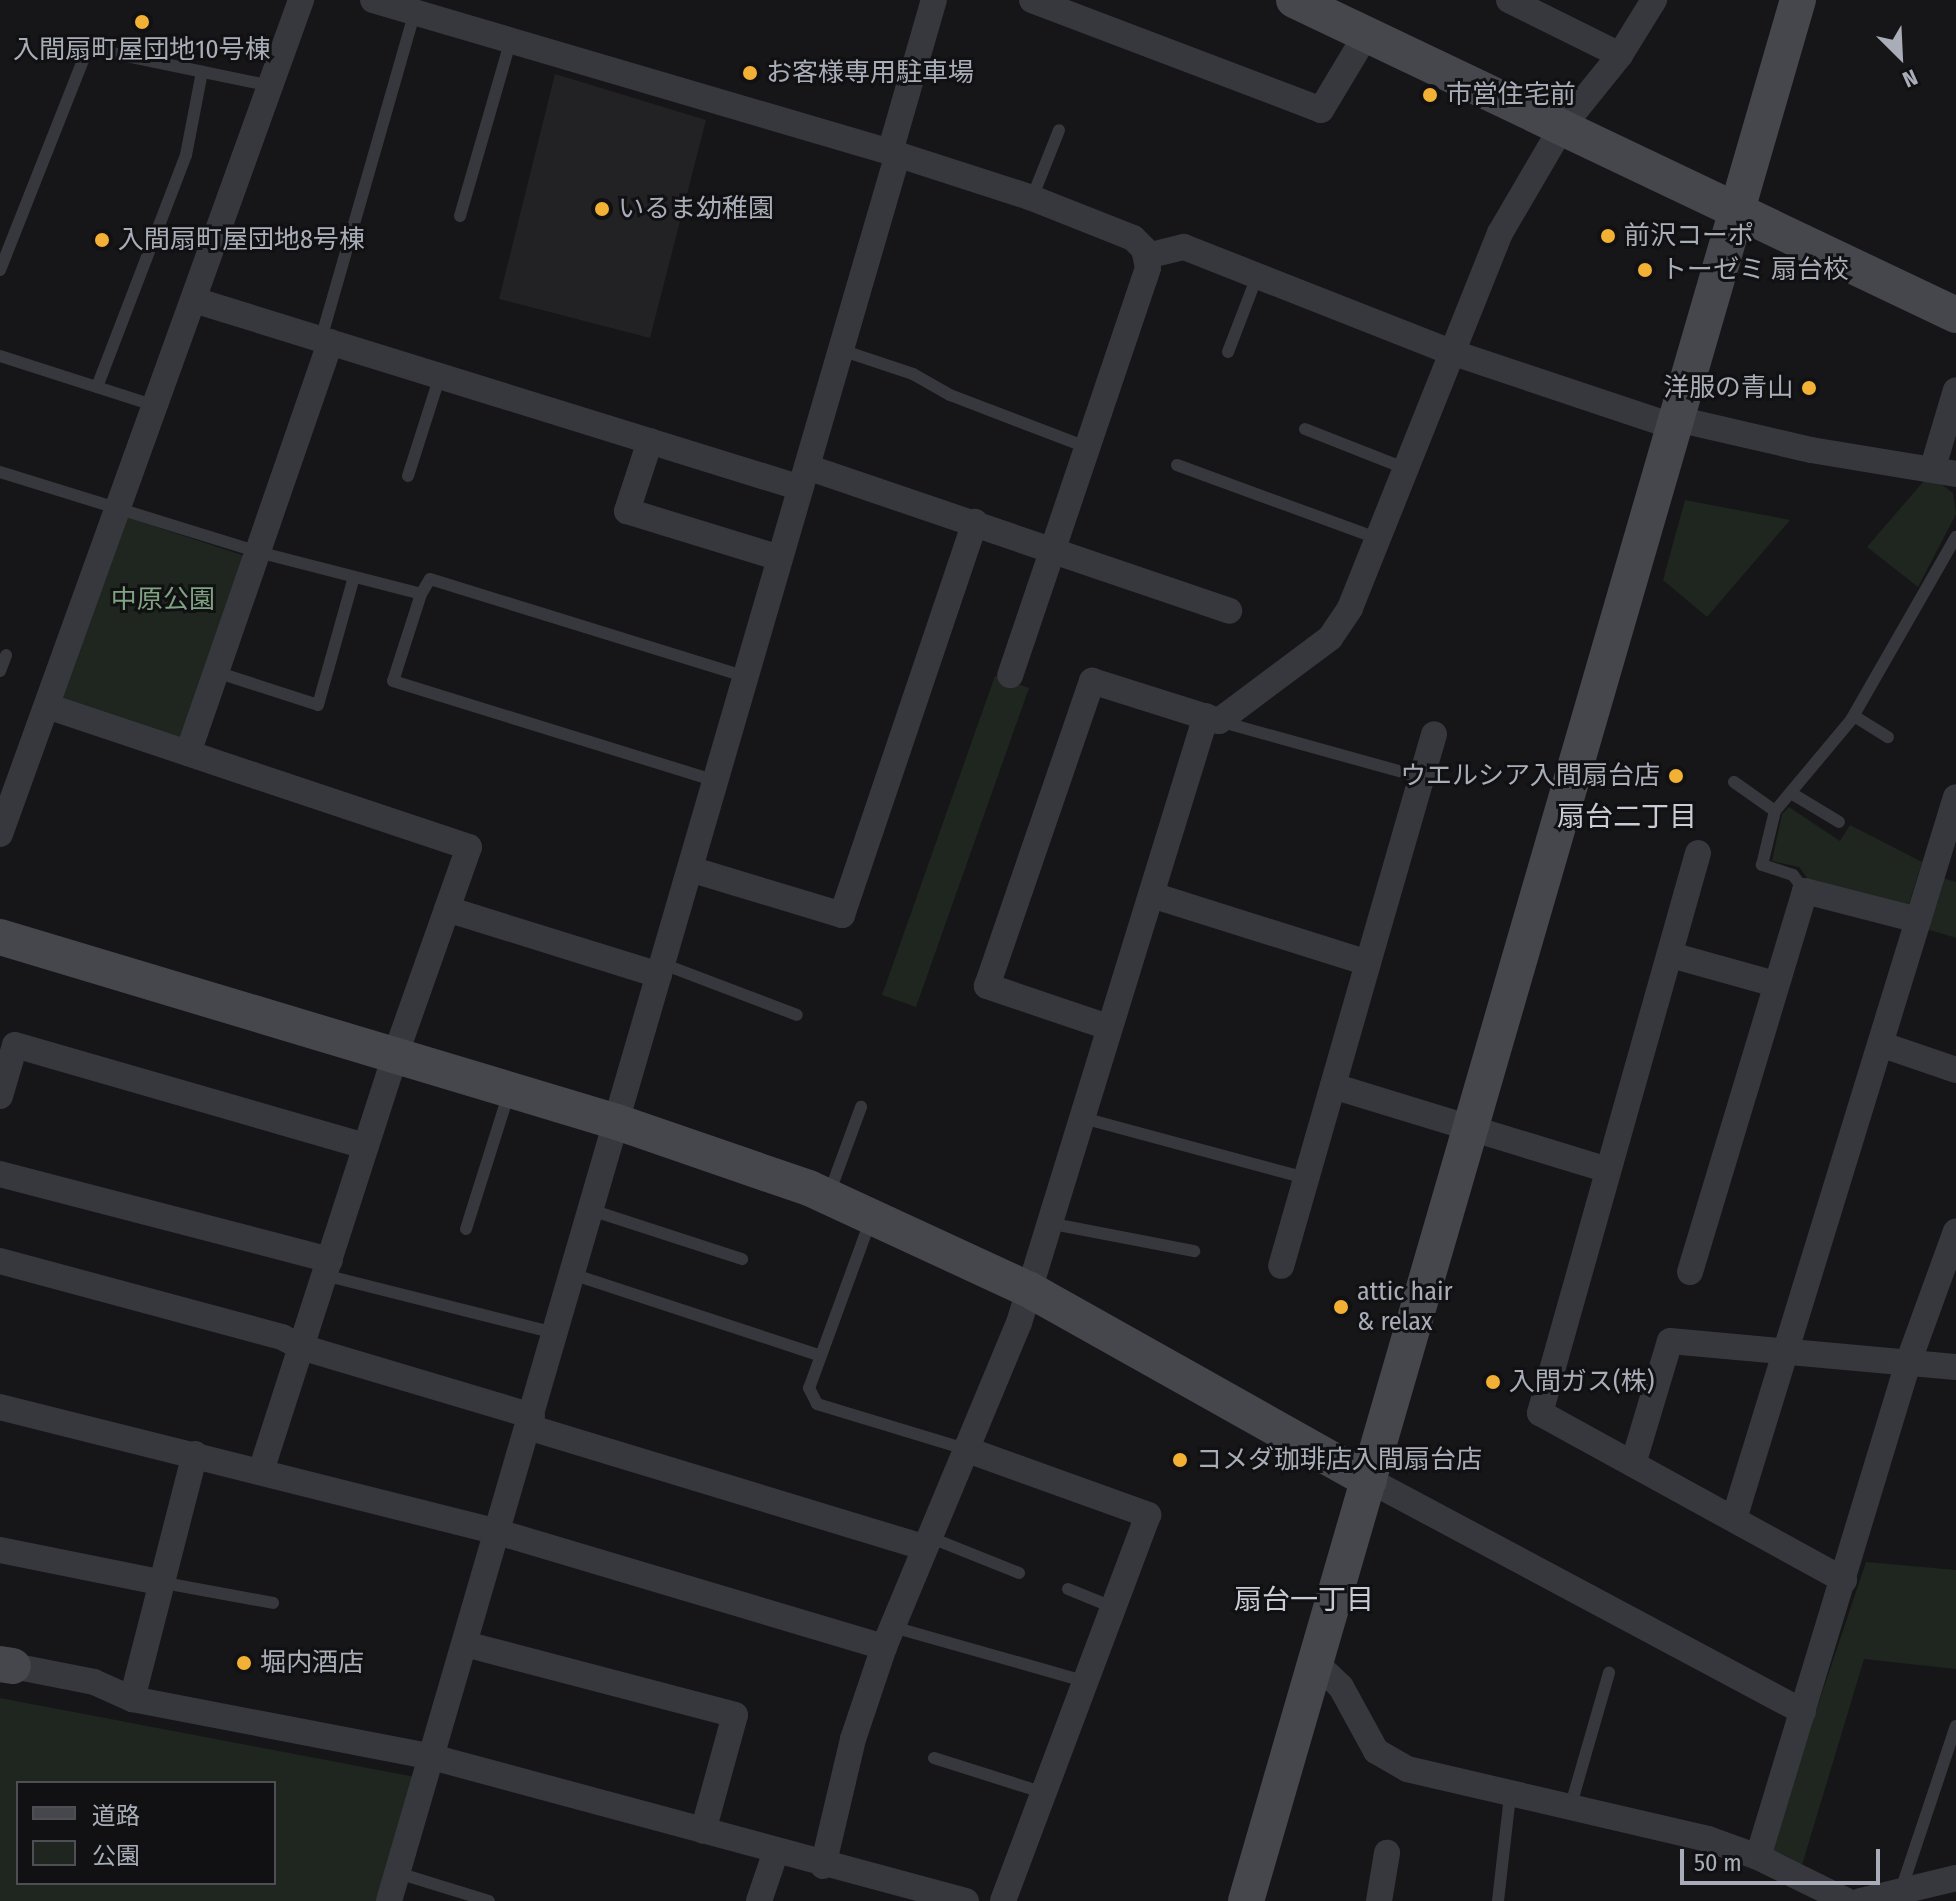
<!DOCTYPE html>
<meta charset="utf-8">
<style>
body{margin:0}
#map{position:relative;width:1956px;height:1901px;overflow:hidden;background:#161618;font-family:"Fira Sans Condensed","Noto Sans JP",sans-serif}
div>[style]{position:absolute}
.built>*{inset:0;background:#222225}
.green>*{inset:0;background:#1e261f}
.lane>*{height:12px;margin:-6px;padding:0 6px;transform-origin:6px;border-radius:6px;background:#37383d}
.street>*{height:26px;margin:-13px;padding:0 13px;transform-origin:13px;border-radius:13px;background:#37383d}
.secondary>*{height:36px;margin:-18px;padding:0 18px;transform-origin:18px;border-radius:18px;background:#45474d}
.dots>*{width:22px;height:22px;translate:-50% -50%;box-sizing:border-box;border:4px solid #111113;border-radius:50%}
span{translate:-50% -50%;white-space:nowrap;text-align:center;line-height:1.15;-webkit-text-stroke:6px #111113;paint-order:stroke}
.poi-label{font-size:26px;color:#a8adb8}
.left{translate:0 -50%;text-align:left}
.right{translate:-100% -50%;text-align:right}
.park-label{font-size:26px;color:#7fa381}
.neighbourhood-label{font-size:28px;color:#c9ccd4}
.legend{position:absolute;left:16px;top:1781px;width:260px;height:104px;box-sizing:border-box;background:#111113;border:2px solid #4d4f55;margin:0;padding:10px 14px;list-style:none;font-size:24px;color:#a8adb8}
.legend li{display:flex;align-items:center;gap:16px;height:40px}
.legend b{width:40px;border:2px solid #4d4f55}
.north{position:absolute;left:1860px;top:16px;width:80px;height:80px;-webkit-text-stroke:6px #111113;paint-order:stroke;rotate:156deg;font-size:22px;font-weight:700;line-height:32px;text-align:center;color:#a8adb8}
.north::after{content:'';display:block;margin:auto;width:28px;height:36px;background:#a8adb8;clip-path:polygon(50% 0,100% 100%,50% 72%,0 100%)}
.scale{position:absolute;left:1680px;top:1849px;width:200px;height:36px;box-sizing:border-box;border:4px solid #a8adb8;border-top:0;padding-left:10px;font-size:24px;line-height:28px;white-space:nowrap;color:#a8adb8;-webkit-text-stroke:6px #111113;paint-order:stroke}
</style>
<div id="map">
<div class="built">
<div style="clip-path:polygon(555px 74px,706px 120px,650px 338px,499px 299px)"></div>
</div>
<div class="green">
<div style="clip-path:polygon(1929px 475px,1953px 493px,1956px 514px,1918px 587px,1867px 547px)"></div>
<div style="clip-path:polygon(1685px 500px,1790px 520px,1707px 617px,1663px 580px)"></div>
<div style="clip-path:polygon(123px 516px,248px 557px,182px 738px,58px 701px)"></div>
<div style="clip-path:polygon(995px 676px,1029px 688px,916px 1007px,882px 995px)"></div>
<div style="clip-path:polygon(1789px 807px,1840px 841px,1850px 825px,1922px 862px,1908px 907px,1811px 883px,1799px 867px,1772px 861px,1782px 814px)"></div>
<div style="clip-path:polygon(1943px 878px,1956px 882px,1956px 938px,1927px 929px)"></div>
<div style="clip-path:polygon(1866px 1562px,1956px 1570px,1956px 1669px,1864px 1659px,1802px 1865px,1769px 1851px)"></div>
<div style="clip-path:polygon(evenodd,0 1698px,415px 1777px,379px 1901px,0 1901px,0 1698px,18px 1783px,274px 1783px,274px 1883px,18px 1883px,18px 1783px)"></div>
</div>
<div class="lane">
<div style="left:1032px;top:198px;width:73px;rotate:-68.3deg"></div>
<div style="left:460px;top:216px;width:184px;rotate:-73.9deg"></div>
<div style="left:0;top:270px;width:239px;rotate:-68.4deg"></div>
<div style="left:88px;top:48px;width:187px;rotate:11.7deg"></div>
<div style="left:321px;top:339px;width:340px;rotate:-74deg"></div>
<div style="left:841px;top:350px;width:76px;rotate:18.4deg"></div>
<div style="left:913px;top:374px;width:43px;rotate:29.6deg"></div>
<div style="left:950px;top:395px;width:146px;rotate:20.9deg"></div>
<div style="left:1228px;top:352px;width:84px;rotate:-69deg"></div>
<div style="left:0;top:356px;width:164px;rotate:17.8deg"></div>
<div style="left:97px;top:387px;width:248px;rotate:-69deg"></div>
<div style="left:186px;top:155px;width:85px;rotate:-79.1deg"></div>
<div style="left:1305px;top:429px;width:106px;rotate:21.5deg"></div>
<div style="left:1177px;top:465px;width:212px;rotate:20.1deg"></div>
<div style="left:0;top:472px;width:270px;rotate:17.2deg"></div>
<div style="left:258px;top:552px;width:168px;rotate:14.4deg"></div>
<div style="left:421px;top:594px;width:17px;rotate:-59deg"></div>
<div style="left:430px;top:579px;width:331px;rotate:17.2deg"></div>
<div style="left:408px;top:476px;width:105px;rotate:-72.3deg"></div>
<div style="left:421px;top:594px;width:91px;rotate:107.8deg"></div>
<div style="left:393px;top:681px;width:338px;rotate:17.2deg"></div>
<div style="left:0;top:671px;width:17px;rotate:-69deg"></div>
<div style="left:216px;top:672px;width:107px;rotate:17.9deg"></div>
<div style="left:318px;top:705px;width:133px;rotate:-74.3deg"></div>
<div style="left:1854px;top:716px;width:40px;rotate:32deg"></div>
<div style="left:1222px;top:722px;width:205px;rotate:15.5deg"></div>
<div style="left:1734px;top:782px;width:50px;rotate:35.3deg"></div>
<div style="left:1791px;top:793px;width:56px;rotate:31.1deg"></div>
<div style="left:1805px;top:891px;width:20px;rotate:-127deg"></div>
<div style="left:1793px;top:875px;width:33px;rotate:-162deg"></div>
<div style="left:1762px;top:865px;width:56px;rotate:-76.5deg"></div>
<div style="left:1775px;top:811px;width:119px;rotate:-50.1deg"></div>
<div style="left:1851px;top:720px;width:211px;rotate:-60.2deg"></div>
<div style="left:663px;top:964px;width:143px;rotate:20.8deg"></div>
<div style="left:1083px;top:1118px;width:230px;rotate:15.1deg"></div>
<div style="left:829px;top:1194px;width:93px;rotate:-69.8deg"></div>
<div style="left:591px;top:1210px;width:159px;rotate:18deg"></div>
<div style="left:871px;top:1219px;width:180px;rotate:110.1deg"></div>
<div style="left:809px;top:1388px;width:18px;rotate:63deg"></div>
<div style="left:817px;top:1404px;width:155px;rotate:16.9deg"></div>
<div style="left:1048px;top:1223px;width:149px;rotate:10.9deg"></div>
<div style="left:466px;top:1229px;width:143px;rotate:-72.5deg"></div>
<div style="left:572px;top:1274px;width:260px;rotate:18.2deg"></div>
<div style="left:324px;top:1275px;width:238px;rotate:14.1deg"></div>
<div style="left:929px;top:1537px;width:97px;rotate:21.8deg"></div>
<div style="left:159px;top:1582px;width:116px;rotate:10.4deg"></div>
<div style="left:1068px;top:1589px;width:48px;rotate:22.2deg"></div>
<div style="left:893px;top:1627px;width:198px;rotate:15.8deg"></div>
<div style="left:934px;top:1758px;width:112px;rotate:17.6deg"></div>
<div style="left:1570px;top:1808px;width:141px;rotate:-73.9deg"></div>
<div style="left:398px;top:1873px;width:95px;rotate:17.1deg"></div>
<div style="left:1901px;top:1890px;width:173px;rotate:-71.5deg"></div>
<div style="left:1498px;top:1901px;width:107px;rotate:-83.5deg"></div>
</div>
<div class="street">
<div style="left:373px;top:0;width:539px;rotate:16.38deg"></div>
<div style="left:890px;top:152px;width:149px;rotate:17.9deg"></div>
<div style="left:1032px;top:198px;width:109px;rotate:21.6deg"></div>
<div style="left:1133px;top:238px;width:16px;rotate:45deg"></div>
<div style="left:1144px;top:249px;width:19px;rotate:78deg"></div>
<div style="left:1148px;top:268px;width:430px;rotate:108.7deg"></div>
<div style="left:1032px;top:0;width:309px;rotate:20.8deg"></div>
<div style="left:1321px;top:110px;width:90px;rotate:-59.1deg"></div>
<div style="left:1509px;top:0;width:124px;rotate:26.4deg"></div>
<div style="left:890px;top:152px;width:158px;rotate:-73.9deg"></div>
<div style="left:1147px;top:256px;width:38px;rotate:-14deg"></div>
<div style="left:1184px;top:247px;width:287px;rotate:21.5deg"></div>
<div style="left:1451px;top:352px;width:236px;rotate:18.5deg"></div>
<div style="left:194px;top:300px;width:635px;rotate:17.21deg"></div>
<div style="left:1677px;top:419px;width:138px;rotate:13deg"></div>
<div style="left:1811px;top:450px;width:147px;rotate:9.4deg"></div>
<div style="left:650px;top:441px;width:74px;rotate:108.2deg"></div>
<div style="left:627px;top:511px;width:160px;rotate:17.1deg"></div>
<div style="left:807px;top:467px;width:446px;rotate:18.8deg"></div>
<div style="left:1933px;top:467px;width:80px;rotate:-73.4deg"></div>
<div style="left:47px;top:706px;width:445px;rotate:18.5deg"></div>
<div style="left:469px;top:847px;width:222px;rotate:109.5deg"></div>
<div style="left:395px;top:1056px;width:436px;rotate:107.9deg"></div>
<div style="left:188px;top:753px;width:435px;rotate:-70.9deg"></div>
<div style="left:0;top:834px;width:887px;rotate:-70.15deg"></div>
<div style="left:1698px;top:853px;width:582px;rotate:105.76deg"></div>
<div style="left:1540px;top:1413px;width:347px;rotate:28.8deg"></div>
<div style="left:690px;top:869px;width:159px;rotate:16.8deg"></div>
<div style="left:842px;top:915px;width:415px;rotate:-71.3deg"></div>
<div style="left:1152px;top:895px;width:226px;rotate:17.5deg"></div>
<div style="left:1368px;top:963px;width:315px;rotate:106deg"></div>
<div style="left:447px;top:909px;width:222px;rotate:17.3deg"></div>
<div style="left:1671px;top:955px;width:108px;rotate:15.6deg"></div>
<div style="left:1368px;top:963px;width:238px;rotate:-73.9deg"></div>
<div style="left:1108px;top:1027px;width:128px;rotate:-161.3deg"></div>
<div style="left:987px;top:986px;width:323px;rotate:-71deg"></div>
<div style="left:1092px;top:681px;width:133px;rotate:17.5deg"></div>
<div style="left:1219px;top:721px;width:139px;rotate:-36.8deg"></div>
<div style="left:1330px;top:638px;width:36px;rotate:-56deg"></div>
<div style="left:1350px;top:608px;width:404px;rotate:-68.2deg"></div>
<div style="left:1500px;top:233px;width:123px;rotate:-59.7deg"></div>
<div style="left:1562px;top:127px;width:92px;rotate:-51.1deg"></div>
<div style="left:1620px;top:55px;width:65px;rotate:-58.3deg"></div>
<div style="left:1883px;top:1045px;width:77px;rotate:18.9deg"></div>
<div style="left:1333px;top:1086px;width:287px;rotate:17deg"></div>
<div style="left:0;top:1096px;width:53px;rotate:-73.6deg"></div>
<div style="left:15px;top:1045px;width:365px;rotate:16.1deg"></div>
<div style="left:0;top:1174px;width:341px;rotate:14.6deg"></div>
<div style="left:0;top:1261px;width:292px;rotate:15.1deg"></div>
<div style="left:282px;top:1337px;width:21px;rotate:28deg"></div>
<div style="left:301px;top:1347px;width:241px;rotate:16.6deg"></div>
<div style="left:1690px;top:1272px;width:398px;rotate:-73.2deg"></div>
<div style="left:1805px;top:891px;width:117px;rotate:14.4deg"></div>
<div style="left:0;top:1407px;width:513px;rotate:14.09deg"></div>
<div style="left:498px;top:1532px;width:403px;rotate:16.6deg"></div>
<div style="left:528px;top:1427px;width:413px;rotate:16.9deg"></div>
<div style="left:965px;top:1449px;width:195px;rotate:19.8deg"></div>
<div style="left:1148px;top:1515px;width:412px;rotate:110.6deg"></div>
<div style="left:1633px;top:1464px;width:128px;rotate:-73.3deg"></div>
<div style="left:1670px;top:1341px;width:287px;rotate:5.2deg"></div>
<div style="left:1369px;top:1480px;width:492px;rotate:28.1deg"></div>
<div style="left:1734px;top:1519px;width:755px;rotate:-72.91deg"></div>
<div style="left:0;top:1550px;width:162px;rotate:11.4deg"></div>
<div style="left:465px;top:1644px;width:279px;rotate:14.7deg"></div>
<div style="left:735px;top:1715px;width:120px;rotate:105.4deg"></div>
<div style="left:1314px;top:1661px;width:37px;rotate:44deg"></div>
<div style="left:1341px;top:1687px;width:73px;rotate:61.3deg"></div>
<div style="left:1376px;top:1751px;width:36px;rotate:30deg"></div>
<div style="left:1407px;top:1769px;width:309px;rotate:13.1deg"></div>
<div style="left:1708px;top:1839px;width:53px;rotate:19.8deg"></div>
<div style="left:1758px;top:1857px;width:99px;rotate:26.3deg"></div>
<div style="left:13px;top:1666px;width:83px;rotate:11.2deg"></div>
<div style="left:94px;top:1682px;width:42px;rotate:24.1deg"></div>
<div style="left:132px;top:1699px;width:306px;rotate:10.9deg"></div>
<div style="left:432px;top:1757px;width:553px;rotate:15.09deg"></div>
<div style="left:132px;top:1699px;width:253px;rotate:-75.6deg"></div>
<div style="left:1758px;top:1857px;width:516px;rotate:-73.11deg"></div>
<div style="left:1908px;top:1363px;width:140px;rotate:-70deg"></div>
<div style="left:823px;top:1866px;width:130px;rotate:-76.7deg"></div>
<div style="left:853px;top:1739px;width:97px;rotate:-71.4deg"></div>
<div style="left:884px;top:1647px;width:351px;rotate:-67.4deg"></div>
<div style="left:1019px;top:1323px;width:635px;rotate:-72.88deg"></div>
<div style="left:389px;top:1901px;width:1820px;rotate:-73.76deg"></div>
<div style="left:759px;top:1901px;width:53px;rotate:-71.2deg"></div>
<div style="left:1379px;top:1901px;width:49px;rotate:-80.5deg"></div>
<div style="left:1861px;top:1901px;width:98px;rotate:-13.6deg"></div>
</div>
<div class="secondary">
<div style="left:1294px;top:0;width:733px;rotate:25.45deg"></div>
<div style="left:0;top:937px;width:644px;rotate:16.69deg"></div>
<div style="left:617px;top:1122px;width:203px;rotate:19deg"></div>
<div style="left:809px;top:1188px;width:241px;rotate:24.8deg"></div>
<div style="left:1028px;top:1289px;width:391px;rotate:29.3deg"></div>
<div style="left:0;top:1664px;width:13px;rotate:9deg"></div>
<div style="left:1246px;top:1901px;width:1980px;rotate:-73.81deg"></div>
</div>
<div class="dots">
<div style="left:142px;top:22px;background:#f2b134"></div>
<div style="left:750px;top:73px;background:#f2b134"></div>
<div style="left:1430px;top:95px;background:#f2b134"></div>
<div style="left:602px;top:209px;background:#f2b134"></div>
<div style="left:1608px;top:236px;background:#f2b134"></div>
<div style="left:102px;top:240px;background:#f2b134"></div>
<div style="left:1645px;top:270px;background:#f2b134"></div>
<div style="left:1809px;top:388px;background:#f2b134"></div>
<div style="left:1676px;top:776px;background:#f2b134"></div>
<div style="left:1341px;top:1307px;background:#f2b134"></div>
<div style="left:1493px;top:1382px;background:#f2b134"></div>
<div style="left:1180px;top:1460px;background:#f2b134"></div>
<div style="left:244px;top:1663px;background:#f2b134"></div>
</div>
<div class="poi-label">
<span style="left:142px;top:50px">入間扇町屋団地10号棟</span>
<span class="left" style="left:766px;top:73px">お客様専用駐車場</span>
<span class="left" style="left:1446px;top:95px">市営住宅前</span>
<span class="left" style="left:618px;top:209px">いるま幼稚園</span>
<span class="left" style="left:1624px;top:236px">前沢コーポ</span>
<span class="left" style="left:118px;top:240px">入間扇町屋団地8号棟</span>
<span class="left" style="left:1661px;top:270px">トーゼミ 扇台校</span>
<span class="right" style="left:1793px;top:388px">洋服の青山</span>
<span class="right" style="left:1660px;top:776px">ウエルシア入間扇台店</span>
<span class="left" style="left:1357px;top:1307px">attic hair<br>&amp; relax</span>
<span class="left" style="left:1509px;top:1382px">入間ガス(株)</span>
<span class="left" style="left:1196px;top:1460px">コメダ珈琲店入間扇台店</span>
<span class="left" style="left:260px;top:1663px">堀内酒店</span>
</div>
<div class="park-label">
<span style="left:163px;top:600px">中原公園</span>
</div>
<div class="neighbourhood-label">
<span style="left:1627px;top:817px">扇台二丁目</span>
<span style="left:1304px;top:1600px">扇台一丁目</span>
</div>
<ul class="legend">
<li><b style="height:10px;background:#45474d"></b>道路</li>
<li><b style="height:22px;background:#1e261f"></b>公園</li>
</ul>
<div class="north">N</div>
<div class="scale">50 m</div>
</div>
